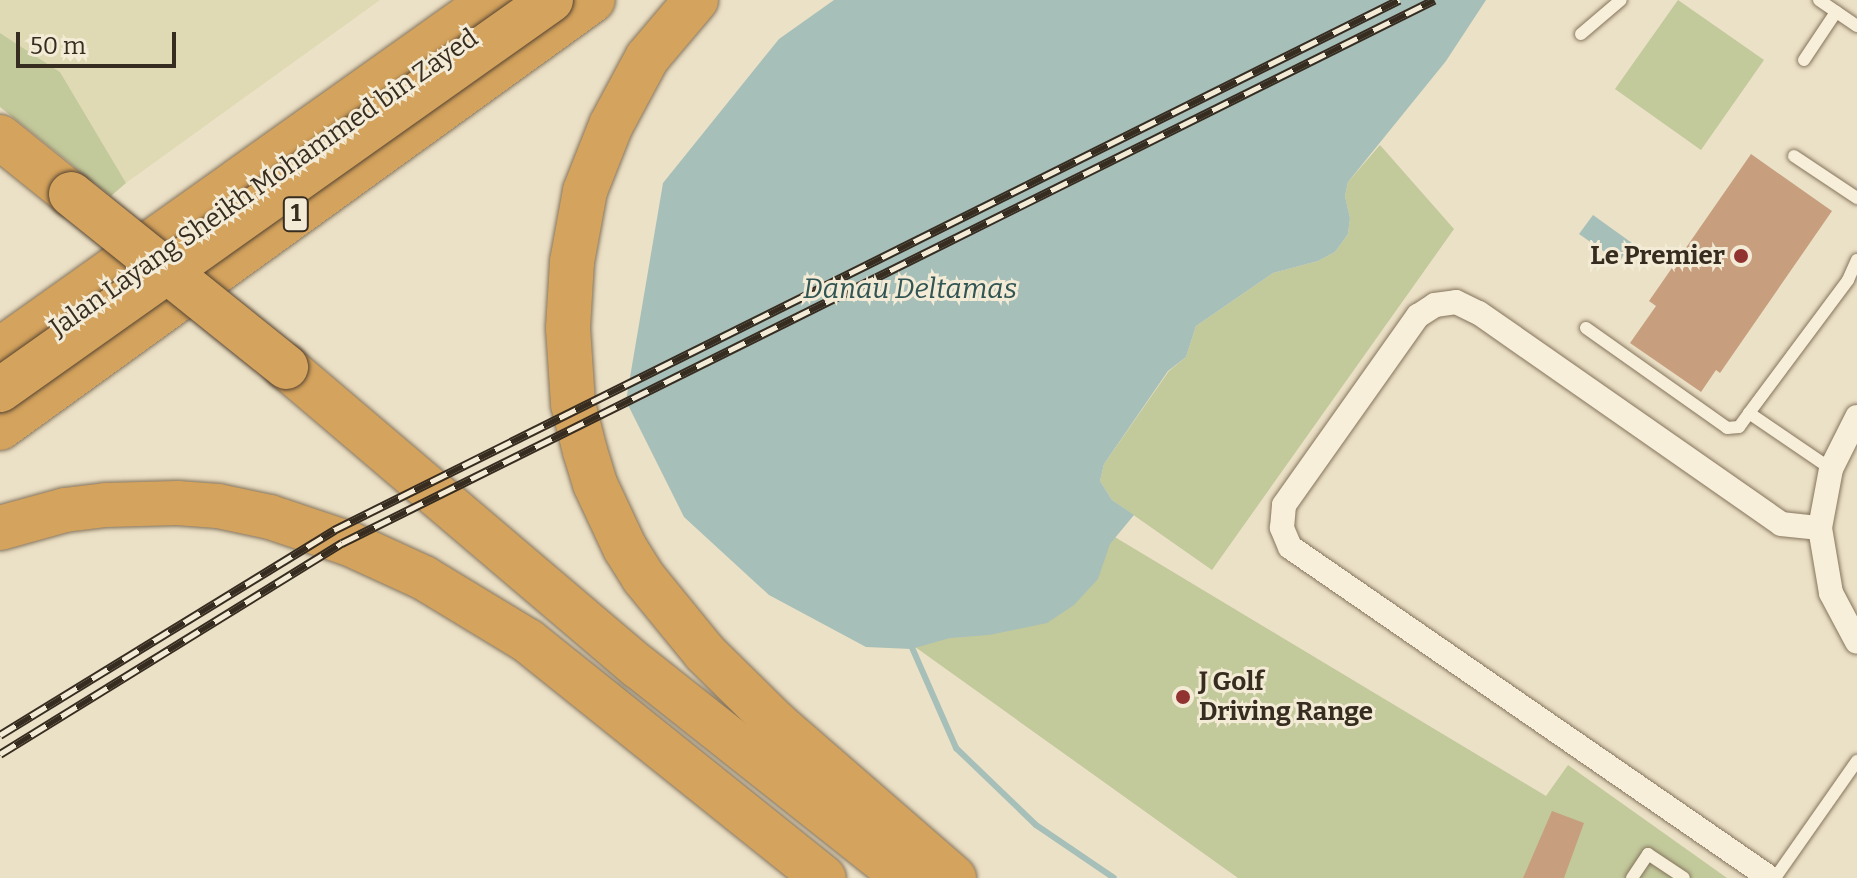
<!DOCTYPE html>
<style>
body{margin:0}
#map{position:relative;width:1857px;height:878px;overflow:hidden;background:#ebe1c6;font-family:Bitter,serif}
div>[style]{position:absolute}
.farmland>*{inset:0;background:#e0dab4}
.green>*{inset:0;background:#c2c99b}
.water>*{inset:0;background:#a7bfb9}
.stream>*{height:6px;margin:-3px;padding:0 3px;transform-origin:3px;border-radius:3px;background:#a7bfb9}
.building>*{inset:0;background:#c79f7f}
.roads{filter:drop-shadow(0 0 2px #85745d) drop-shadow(0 0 2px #85745d)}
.lane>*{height:12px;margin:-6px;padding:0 6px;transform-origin:6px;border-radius:6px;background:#f7efd9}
.street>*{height:24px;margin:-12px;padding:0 12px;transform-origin:12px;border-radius:12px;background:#f7efd9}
.highway>*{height:44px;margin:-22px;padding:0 22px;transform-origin:22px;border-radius:22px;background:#d4a35d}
.rail>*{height:9px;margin-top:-4.5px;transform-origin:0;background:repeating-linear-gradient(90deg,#f3ebd5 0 18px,#372c20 0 36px);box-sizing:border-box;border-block:2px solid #372c20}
.bridges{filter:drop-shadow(0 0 2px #544231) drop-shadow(0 0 2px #544231)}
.highway-bridge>*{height:44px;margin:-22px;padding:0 22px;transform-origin:22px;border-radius:22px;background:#d4a35d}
.dots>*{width:22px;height:22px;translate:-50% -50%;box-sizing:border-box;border:4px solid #f3ebd5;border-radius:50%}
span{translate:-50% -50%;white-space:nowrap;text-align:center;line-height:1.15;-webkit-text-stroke:6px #f3ebd5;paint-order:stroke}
.shield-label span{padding:2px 6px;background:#f3ebd5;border:2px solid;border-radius:6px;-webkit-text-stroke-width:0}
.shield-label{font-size:24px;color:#372c20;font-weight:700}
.street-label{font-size:26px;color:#372c20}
.poi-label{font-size:26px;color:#372c20;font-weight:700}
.right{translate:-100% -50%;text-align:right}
.left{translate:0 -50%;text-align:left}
.water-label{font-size:28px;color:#305554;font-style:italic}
.scale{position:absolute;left:16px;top:32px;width:160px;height:36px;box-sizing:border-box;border:4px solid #372c20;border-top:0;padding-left:10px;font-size:24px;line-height:28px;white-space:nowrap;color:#372c20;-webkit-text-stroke:6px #f3ebd5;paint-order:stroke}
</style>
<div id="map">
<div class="farmland">
<div style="clip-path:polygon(0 0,380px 0,126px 183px,60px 72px,0 33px)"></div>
</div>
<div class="green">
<div style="clip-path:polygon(1678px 0,1764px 60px,1701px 150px,1615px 89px)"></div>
<div style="clip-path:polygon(0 33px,60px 72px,126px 183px,111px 196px,0 107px)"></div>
<div style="clip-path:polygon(1380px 145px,1454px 229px,1212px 570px,1112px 500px,1100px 481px,1104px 464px,1169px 371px,1186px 357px,1196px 326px,1273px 273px,1318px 261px,1335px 252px,1348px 234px,1350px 218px,1345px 196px,1348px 182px)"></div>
<div style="clip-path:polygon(1005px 471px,1546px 796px,1568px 765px,1727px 878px,1238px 878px,890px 629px)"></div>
</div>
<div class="water">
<div style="clip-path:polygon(834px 0,1486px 0,1446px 61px,1348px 182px,1345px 196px,1350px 218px,1348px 234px,1335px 252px,1318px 261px,1273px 273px,1196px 326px,1186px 357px,1168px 371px,1104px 464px,1100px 481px,1112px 500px,1134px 515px,1110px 544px,1098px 579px,1074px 605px,1047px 623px,989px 635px,950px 638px,911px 649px,866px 647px,769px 595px,684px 517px,626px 401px,663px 183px,779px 39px)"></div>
<div style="clip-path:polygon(1593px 215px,1632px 243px,1619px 262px,1579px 234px)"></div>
</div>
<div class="stream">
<div style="left:910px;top:643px;width:115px;rotate:66.3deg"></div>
<div style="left:956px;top:748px;width:111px;rotate:43.9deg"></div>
<div style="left:1036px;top:825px;width:94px;rotate:34.2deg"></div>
</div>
<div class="building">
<div style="clip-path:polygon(1751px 154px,1832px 211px,1720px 373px,1716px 370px,1701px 392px,1630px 343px,1656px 306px,1649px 301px)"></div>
<div style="clip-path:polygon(1552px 811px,1584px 823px,1564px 878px,1523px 878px)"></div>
</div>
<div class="roads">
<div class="lane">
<div style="left:1819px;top:0;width:46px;rotate:34.4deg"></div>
<div style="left:1581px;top:34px;width:52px;rotate:-40.4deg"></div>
<div style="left:1804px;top:60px;width:58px;rotate:-56.3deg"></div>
<div style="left:1794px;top:156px;width:76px;rotate:33.7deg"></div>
<div style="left:1586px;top:328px;width:173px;rotate:35.3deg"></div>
<div style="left:1727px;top:428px;width:12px;rotate:-5deg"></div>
<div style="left:1739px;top:427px;width:17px;rotate:-54deg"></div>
<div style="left:1749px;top:413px;width:99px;rotate:34.3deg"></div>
<div style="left:1749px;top:413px;width:166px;rotate:-53.3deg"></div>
<div style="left:1848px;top:280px;width:22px;rotate:-66deg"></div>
<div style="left:1632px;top:878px;width:29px;rotate:-56deg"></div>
<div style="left:1648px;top:854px;width:43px;rotate:33.7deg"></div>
<div style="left:1775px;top:878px;width:143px;rotate:-55deg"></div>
</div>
<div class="street">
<div style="left:1857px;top:417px;width:58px;rotate:116.6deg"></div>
<div style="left:1831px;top:469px;width:60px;rotate:100.6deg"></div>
<div style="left:1820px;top:528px;width:66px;rotate:80.4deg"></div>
<div style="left:1831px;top:593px;width:55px;rotate:62deg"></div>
<div style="left:1770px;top:878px;width:583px;rotate:-145.41deg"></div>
<div style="left:1290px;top:547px;width:21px;rotate:-113deg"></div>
<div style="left:1282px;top:528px;width:23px;rotate:-85deg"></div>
<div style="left:1284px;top:505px;width:232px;rotate:-54.7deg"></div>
<div style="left:1418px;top:316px;width:20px;rotate:-33deg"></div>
<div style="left:1435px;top:305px;width:21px;rotate:-8deg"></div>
<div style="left:1456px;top:302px;width:25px;rotate:26deg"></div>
<div style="left:1479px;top:313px;width:368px;rotate:34.9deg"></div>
<div style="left:1781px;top:524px;width:39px;rotate:6deg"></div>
</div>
<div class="highway">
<div style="left:696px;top:0;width:76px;rotate:130.2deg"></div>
<div style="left:647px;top:58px;width:76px;rotate:118.2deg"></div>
<div style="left:611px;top:125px;width:71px;rotate:111.5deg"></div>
<div style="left:585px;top:191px;width:72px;rotate:100.4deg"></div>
<div style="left:572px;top:262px;width:66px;rotate:93.5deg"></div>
<div style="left:568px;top:328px;width:76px;rotate:86.2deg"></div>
<div style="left:573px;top:404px;width:49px;rotate:75.7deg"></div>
<div style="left:585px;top:451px;width:34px;rotate:73deg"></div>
<div style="left:595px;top:484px;width:71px;rotate:64.9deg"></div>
<div style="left:625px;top:548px;width:34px;rotate:58deg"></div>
<div style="left:643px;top:577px;width:98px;rotate:50.8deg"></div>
<div style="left:705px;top:653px;width:100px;rotate:44.6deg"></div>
<div style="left:776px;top:723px;width:236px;rotate:41deg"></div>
<div style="left:0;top:137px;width:91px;rotate:38.8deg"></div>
<div style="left:0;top:350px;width:604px;rotate:-35.43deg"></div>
<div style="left:286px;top:367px;width:463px;rotate:40.4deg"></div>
<div style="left:639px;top:667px;width:340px;rotate:38.4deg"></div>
<div style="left:0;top:428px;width:731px;rotate:-35.82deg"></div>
<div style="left:0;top:528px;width:67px;rotate:-15.5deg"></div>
<div style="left:65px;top:510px;width:41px;rotate:-7deg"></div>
<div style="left:106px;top:505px;width:71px;rotate:-1.6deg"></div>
<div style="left:177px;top:503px;width:41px;rotate:4.2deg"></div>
<div style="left:218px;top:506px;width:53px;rotate:11.9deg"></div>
<div style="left:270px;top:517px;width:84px;rotate:18.6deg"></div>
<div style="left:350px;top:544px;width:81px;rotate:24.7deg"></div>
<div style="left:424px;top:578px;width:122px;rotate:31.2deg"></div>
<div style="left:528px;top:641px;width:379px;rotate:38.7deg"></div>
</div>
</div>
<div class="rail">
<div style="left:0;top:735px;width:392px;rotate:-31.5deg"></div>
<div style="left:334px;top:530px;width:1190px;rotate:-26.46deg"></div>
<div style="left:0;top:754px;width:402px;rotate:-31.7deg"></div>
<div style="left:342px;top:543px;width:1220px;rotate:-26.44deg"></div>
</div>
<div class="bridges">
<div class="highway-bridge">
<div style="left:71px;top:194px;width:276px;rotate:38.8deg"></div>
<div style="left:0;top:390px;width:675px;rotate:-35.29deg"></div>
</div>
</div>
<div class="dots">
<div style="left:1741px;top:256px;background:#903331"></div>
<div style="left:1183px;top:697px;background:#903331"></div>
</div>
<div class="shield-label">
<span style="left:296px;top:214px">1</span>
</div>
<div class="street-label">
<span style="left:264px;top:183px;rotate:-35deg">Jalan Layang Sheikh Mohammed bin Zayed</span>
</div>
<div class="poi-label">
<span class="right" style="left:1725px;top:256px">Le Premier</span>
<span class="left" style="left:1199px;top:697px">J Golf<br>Driving Range</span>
</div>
<div class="water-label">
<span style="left:910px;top:289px">Danau Deltamas</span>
</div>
<div class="scale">50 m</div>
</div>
